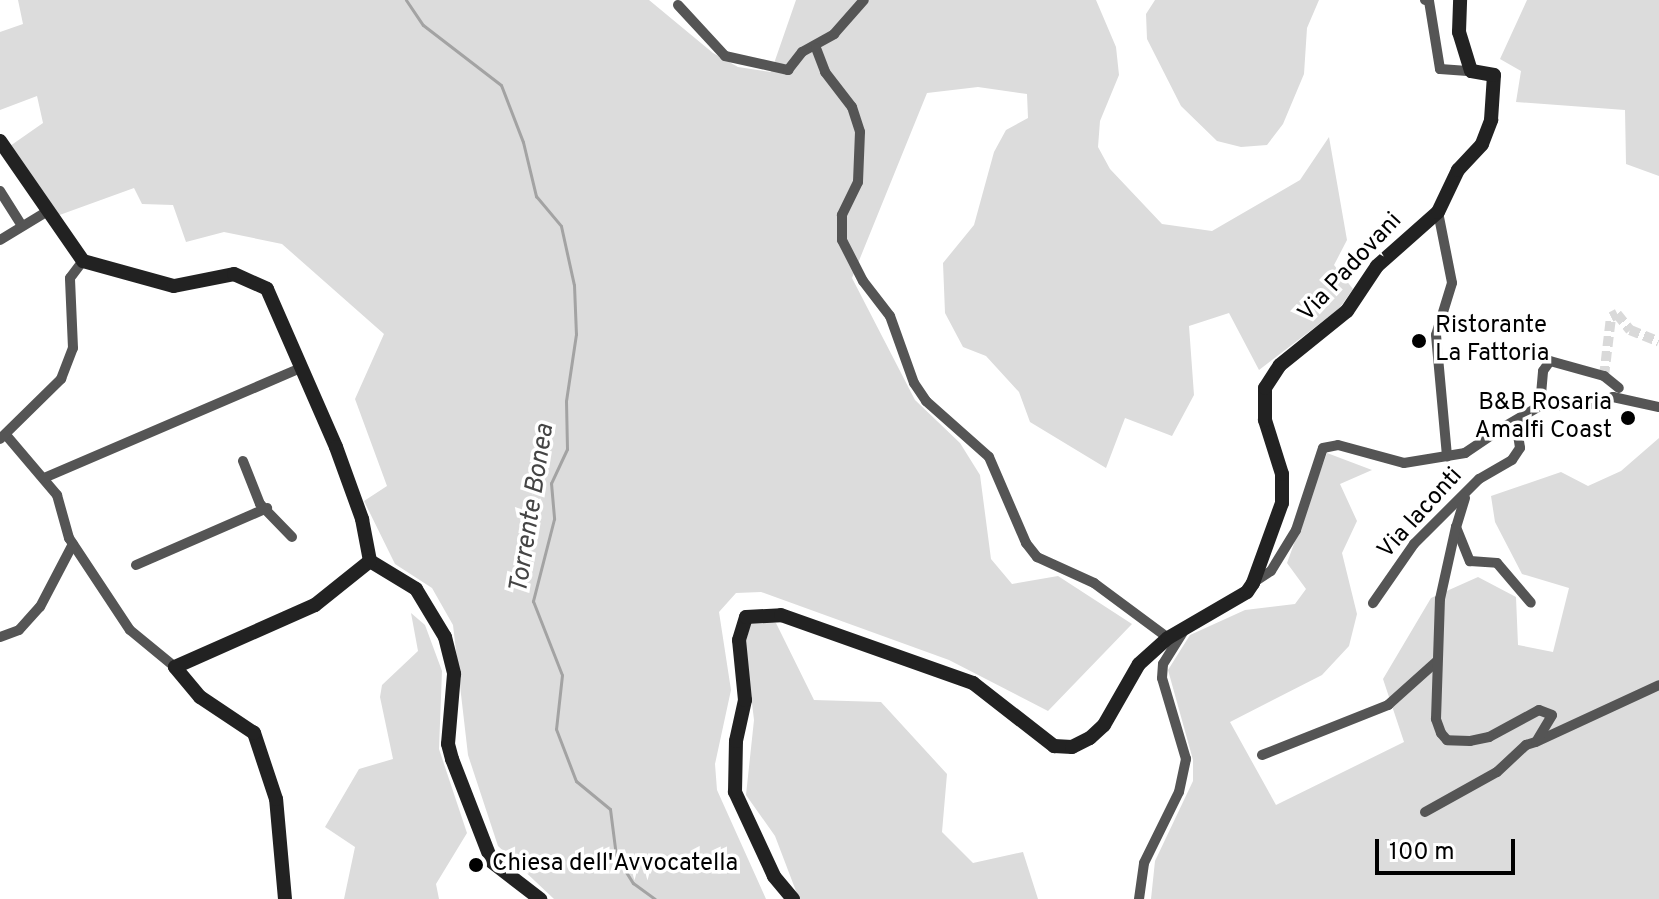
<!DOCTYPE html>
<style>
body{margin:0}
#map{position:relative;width:1659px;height:899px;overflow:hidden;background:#fff;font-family:Overpass,sans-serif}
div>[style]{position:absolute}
.green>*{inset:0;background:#dcdcdc}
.stream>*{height:3px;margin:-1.5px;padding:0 1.5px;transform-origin:1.5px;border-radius:1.5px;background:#a3a3a3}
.street-tunnel>*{height:10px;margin-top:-5px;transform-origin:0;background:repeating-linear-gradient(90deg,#d9d9d9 0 10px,transparent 0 15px)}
.street>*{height:10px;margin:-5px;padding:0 5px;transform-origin:5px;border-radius:5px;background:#555}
.secondary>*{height:14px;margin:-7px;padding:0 7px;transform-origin:7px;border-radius:7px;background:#222}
.dots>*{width:22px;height:22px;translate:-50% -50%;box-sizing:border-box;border:4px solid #fff;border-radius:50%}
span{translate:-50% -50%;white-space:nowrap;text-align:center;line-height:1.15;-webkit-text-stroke:7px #fff;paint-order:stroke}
.street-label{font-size:24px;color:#000}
.poi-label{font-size:24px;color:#000}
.left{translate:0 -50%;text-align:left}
.right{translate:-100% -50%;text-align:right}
.water-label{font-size:26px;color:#444;font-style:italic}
.scale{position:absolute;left:1375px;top:839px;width:140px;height:36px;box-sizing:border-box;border:4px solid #000;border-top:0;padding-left:10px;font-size:24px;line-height:28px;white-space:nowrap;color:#000;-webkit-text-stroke:6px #fff;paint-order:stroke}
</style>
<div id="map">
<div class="green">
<div style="clip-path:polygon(18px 0,649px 0,713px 53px,738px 67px,771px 72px,796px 0,1096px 0,1116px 47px,1119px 75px,1100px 121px,1098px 147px,1110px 169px,1162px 224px,1212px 231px,1300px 180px,1329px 137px,1347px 240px,1334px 265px,1353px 289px,1339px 309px,1259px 370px,1229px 313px,1189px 326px,1194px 395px,1172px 436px,1125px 418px,1106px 468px,1030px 422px,1019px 392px,986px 356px,963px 347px,945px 313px,943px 263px,974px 225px,994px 152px,1006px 130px,1028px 118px,1027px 94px,978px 87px,927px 93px,852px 278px,915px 400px,960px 443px,980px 475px,991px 559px,1012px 584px,1058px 576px,1132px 624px,1048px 711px,949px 660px,761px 592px,736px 593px,719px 612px,731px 690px,715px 764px,717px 790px,766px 899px,554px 899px,498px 846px,468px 755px,453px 625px,432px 588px,395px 564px,364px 501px,387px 486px,355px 399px,384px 334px,282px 244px,224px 232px,186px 242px,173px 205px,142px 204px,134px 188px,54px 217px,10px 146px,43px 123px,37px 96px,0 110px,0 32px,23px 24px)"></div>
<div style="clip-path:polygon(1155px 0,1319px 0,1307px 28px,1304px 74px,1283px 124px,1267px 145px,1241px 147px,1217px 141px,1181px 106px,1147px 39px,1146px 14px)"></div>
<div style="clip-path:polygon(1527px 0,1659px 0,1659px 176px,1626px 164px,1625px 110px,1516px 102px,1521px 71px,1500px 59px)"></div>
<div style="clip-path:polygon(1659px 438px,1659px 899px,1151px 899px,1155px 861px,1193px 781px,1193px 760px,1168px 670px,1190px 635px,1245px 610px,1295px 604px,1306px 589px,1287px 563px,1327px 453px,1372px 470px,1340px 484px,1357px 521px,1342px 553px,1357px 614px,1349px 646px,1322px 675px,1230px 722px,1276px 805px,1404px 742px,1383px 679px,1431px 598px,1478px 577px,1516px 597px,1518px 645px,1553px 652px,1569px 588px,1522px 574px,1495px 522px,1491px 496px,1561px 472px,1588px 486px,1621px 471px)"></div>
<div style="clip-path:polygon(411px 613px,425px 625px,442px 671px,439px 749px,467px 833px,436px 884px,439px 899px,344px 899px,355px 847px,325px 827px,359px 769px,393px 759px,380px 697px,382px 685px,418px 651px)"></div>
<div style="clip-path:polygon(764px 620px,776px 623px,814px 700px,881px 702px,947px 774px,942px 832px,973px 863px,1023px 852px,1038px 899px,799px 899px,775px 836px,746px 795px,754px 720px,745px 645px,751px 622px)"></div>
</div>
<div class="stream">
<div style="left:406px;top:0;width:30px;rotate:56deg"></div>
<div style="left:423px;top:25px;width:98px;rotate:37.6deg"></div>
<div style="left:501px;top:85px;width:61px;rotate:68.9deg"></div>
<div style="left:523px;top:142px;width:56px;rotate:76.5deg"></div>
<div style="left:536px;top:196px;width:39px;rotate:50deg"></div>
<div style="left:561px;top:226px;width:60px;rotate:77.6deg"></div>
<div style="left:574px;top:285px;width:49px;rotate:87.7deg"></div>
<div style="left:576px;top:334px;width:68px;rotate:98.5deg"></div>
<div style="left:566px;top:401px;width:48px;rotate:88.8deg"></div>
<div style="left:567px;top:449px;width:38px;rotate:115deg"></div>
<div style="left:551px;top:483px;width:36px;rotate:85deg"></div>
<div style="left:554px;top:519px;width:85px;rotate:104.4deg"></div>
<div style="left:533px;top:601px;width:79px;rotate:68.6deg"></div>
<div style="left:562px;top:675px;width:54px;rotate:96.3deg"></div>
<div style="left:556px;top:729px;width:56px;rotate:69deg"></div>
<div style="left:576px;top:781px;width:44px;rotate:39.5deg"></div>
<div style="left:610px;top:809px;width:47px;rotate:82.7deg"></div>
<div style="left:616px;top:856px;width:32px;rotate:58deg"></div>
<div style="left:633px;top:883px;width:27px;rotate:36deg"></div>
</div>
<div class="street-tunnel">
<div style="left:1604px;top:376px;width:59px;rotate:-83.2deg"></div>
<div style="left:1611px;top:317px;width:7px;rotate:-27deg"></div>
<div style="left:1617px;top:314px;width:21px;rotate:51deg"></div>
<div style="left:1630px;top:330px;width:31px;rotate:22deg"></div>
</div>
<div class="street">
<div style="left:1425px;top:0;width:4px;rotate:14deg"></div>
<div style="left:1429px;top:1px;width:69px;rotate:80.8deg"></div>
<div style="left:1440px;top:69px;width:31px;rotate:4deg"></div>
<div style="left:678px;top:5px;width:69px;rotate:47.3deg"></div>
<div style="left:725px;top:56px;width:65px;rotate:12.5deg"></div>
<div style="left:788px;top:70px;width:23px;rotate:-52deg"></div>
<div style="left:802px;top:52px;width:37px;rotate:-29deg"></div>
<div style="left:834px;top:34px;width:45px;rotate:-48.6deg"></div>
<div style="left:816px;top:48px;width:26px;rotate:69deg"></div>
<div style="left:825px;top:72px;width:44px;rotate:52.4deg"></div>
<div style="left:852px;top:107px;width:26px;rotate:72deg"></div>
<div style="left:860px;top:132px;width:50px;rotate:92.3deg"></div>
<div style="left:858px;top:182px;width:37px;rotate:116deg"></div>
<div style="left:842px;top:215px;width:25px;rotate:90deg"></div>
<div style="left:842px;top:240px;width:46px;rotate:62.9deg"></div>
<div style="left:863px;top:281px;width:44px;rotate:52.4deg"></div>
<div style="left:890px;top:316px;width:71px;rotate:70.3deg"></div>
<div style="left:914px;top:383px;width:22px;rotate:56deg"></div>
<div style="left:926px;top:401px;width:84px;rotate:41.6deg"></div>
<div style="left:989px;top:457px;width:94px;rotate:66.7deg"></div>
<div style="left:1026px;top:543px;width:18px;rotate:52deg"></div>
<div style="left:1037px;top:557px;width:63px;rotate:24.5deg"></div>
<div style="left:1094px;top:583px;width:92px;rotate:36.6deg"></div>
<div style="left:0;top:191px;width:41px;rotate:57.8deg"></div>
<div style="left:1438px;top:212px;width:72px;rotate:78.8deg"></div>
<div style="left:1452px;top:283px;width:54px;rotate:107.1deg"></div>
<div style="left:1436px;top:335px;width:122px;rotate:84.8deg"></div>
<div style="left:0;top:240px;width:54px;rotate:-31.3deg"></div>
<div style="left:1540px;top:406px;width:35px;rotate:-85deg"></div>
<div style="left:1543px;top:371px;width:12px;rotate:-55deg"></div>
<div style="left:1550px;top:361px;width:56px;rotate:15.5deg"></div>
<div style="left:1604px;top:376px;width:19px;rotate:39deg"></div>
<div style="left:1502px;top:428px;width:44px;rotate:-30.1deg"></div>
<div style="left:1540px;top:406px;width:50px;rotate:-2.3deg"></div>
<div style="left:1590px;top:404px;width:24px;rotate:-17deg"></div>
<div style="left:1613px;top:397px;width:47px;rotate:12.3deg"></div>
<div style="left:6px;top:435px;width:79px;rotate:49.6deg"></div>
<div style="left:57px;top:495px;width:45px;rotate:74.4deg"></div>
<div style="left:69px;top:538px;width:110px;rotate:56.5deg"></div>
<div style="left:130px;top:630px;width:58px;rotate:39.4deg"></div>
<div style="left:0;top:439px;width:86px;rotate:-44.5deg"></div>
<div style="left:61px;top:379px;width:33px;rotate:-69deg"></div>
<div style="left:73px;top:348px;width:70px;rotate:-92.5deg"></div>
<div style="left:70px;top:278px;width:21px;rotate:-53deg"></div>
<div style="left:243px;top:461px;width:46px;rotate:68.4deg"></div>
<div style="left:260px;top:504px;width:46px;rotate:45.9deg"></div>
<div style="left:44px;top:478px;width:276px;rotate:-23.2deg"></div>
<div style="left:1465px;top:498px;width:30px;rotate:107deg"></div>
<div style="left:1456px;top:527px;width:37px;rotate:68deg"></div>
<div style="left:1470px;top:561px;width:27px;rotate:4deg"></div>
<div style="left:1497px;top:563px;width:52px;rotate:49.6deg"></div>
<div style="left:136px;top:565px;width:143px;rotate:-23.5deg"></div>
<div style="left:1254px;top:582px;width:20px;rotate:-33deg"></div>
<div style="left:1271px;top:571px;width:48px;rotate:-58.6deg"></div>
<div style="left:1296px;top:530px;width:86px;rotate:-71.8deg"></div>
<div style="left:1323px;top:448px;width:15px;rotate:-11deg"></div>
<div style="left:1338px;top:445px;width:68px;rotate:15.3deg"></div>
<div style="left:1404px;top:463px;width:62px;rotate:-9.3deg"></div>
<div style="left:1465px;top:453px;width:45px;rotate:-34deg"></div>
<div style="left:1502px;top:428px;width:17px;rotate:24deg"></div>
<div style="left:1518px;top:435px;width:13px;rotate:81deg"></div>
<div style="left:1520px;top:448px;width:14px;rotate:124deg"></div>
<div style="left:1512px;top:460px;width:38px;rotate:150deg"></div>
<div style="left:1479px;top:479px;width:92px;rotate:135deg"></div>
<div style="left:1414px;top:544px;width:72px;rotate:124.8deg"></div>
<div style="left:0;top:637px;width:20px;rotate:-20deg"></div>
<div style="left:19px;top:630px;width:31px;rotate:-48deg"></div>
<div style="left:40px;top:607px;width:71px;rotate:-62.4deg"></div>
<div style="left:1538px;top:741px;width:133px;rotate:-24.8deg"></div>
<div style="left:1262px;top:755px;width:136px;rotate:-21.6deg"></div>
<div style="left:1388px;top:705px;width:66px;rotate:-41.9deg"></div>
<div style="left:1425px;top:812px;width:82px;rotate:-29.1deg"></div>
<div style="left:1497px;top:772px;width:40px;rotate:-43deg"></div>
<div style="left:1526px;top:745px;width:10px;rotate:-17deg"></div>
<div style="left:1536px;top:742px;width:31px;rotate:-59deg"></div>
<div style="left:1552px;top:715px;width:14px;rotate:-159deg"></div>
<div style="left:1539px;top:710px;width:57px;rotate:151.6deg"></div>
<div style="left:1489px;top:737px;width:19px;rotate:168deg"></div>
<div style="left:1470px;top:741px;width:23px;rotate:-178deg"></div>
<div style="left:1447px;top:740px;width:9px;rotate:-131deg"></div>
<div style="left:1441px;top:733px;width:15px;rotate:-110deg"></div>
<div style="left:1436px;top:719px;width:120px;rotate:-88.1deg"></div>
<div style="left:1440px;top:599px;width:74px;rotate:-77.5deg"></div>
<div style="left:1139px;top:899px;width:36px;rotate:-82deg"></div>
<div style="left:1144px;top:863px;width:79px;rotate:-63.8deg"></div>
<div style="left:1179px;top:792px;width:34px;rotate:-78deg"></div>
<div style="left:1186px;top:759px;width:84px;rotate:-106.5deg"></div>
<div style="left:1162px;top:678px;width:14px;rotate:-86deg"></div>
<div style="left:1163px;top:664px;width:38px;rotate:-58deg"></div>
</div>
<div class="secondary">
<div style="left:0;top:141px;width:146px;rotate:55.3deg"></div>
<div style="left:83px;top:261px;width:94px;rotate:15.4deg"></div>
<div style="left:174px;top:286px;width:61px;rotate:-11.3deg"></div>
<div style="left:234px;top:274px;width:36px;rotate:24deg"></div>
<div style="left:267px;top:289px;width:172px;rotate:66.4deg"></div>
<div style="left:336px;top:447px;width:77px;rotate:70.1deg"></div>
<div style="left:362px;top:519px;width:43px;rotate:79.2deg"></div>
<div style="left:370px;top:561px;width:54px;rotate:31.3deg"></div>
<div style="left:416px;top:589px;width:56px;rotate:58.9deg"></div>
<div style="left:445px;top:637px;width:38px;rotate:76deg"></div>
<div style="left:454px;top:674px;width:70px;rotate:94.9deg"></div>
<div style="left:448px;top:744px;width:16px;rotate:75deg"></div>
<div style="left:452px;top:759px;width:110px;rotate:68.8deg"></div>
<div style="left:492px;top:862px;width:61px;rotate:37.6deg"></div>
<div style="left:285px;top:899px;width:100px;rotate:-95.1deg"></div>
<div style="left:276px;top:799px;width:70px;rotate:-108.4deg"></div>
<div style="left:254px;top:733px;width:65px;rotate:-146.3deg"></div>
<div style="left:200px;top:697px;width:39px;rotate:-130deg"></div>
<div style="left:175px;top:667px;width:153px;rotate:-23.9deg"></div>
<div style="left:315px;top:605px;width:70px;rotate:-38.7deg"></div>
<div style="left:793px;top:899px;width:30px;rotate:-130deg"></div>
<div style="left:774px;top:876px;width:93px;rotate:-114.9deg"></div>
<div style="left:735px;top:792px;width:51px;rotate:-88.9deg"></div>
<div style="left:736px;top:741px;width:42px;rotate:-77.6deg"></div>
<div style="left:745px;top:700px;width:60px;rotate:-95.7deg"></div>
<div style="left:739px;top:640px;width:24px;rotate:-73deg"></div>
<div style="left:746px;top:617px;width:35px;rotate:-3deg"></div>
<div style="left:781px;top:615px;width:204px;rotate:19.5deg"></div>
<div style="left:973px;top:683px;width:103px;rotate:37.9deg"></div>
<div style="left:1054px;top:746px;width:18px;rotate:3deg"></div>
<div style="left:1072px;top:747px;width:20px;rotate:-27deg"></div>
<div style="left:1090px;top:738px;width:19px;rotate:-43deg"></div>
<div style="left:1104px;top:725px;width:70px;rotate:-60.2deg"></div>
<div style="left:1139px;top:664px;width:39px;rotate:-42deg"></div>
<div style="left:1168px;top:638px;width:91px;rotate:-30.2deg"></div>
<div style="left:1247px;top:592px;width:11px;rotate:-56deg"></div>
<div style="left:1253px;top:583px;width:85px;rotate:-70.1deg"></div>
<div style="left:1282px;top:503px;width:29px;rotate:-90deg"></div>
<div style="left:1282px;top:474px;width:57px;rotate:-107.5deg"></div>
<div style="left:1265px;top:420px;width:32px;rotate:-90deg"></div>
<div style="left:1265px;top:388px;width:27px;rotate:-57deg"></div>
<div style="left:1280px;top:365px;width:86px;rotate:-38.9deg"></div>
<div style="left:1347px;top:311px;width:54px;rotate:-56.3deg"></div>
<div style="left:1377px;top:266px;width:81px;rotate:-41.5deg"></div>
<div style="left:1438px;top:212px;width:47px;rotate:-64.5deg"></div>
<div style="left:1458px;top:170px;width:35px;rotate:-47deg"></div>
<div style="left:1482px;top:144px;width:26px;rotate:-69deg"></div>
<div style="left:1491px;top:120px;width:45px;rotate:-86.2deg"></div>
<div style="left:1494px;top:75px;width:23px;rotate:-170deg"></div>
<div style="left:1471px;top:71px;width:41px;rotate:-107.1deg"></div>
<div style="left:1459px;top:32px;width:32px;rotate:-88deg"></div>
</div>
<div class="dots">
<div style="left:1419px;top:341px;background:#000"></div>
<div style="left:1628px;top:418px;background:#000"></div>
<div style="left:476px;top:865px;background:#000"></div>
</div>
<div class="street-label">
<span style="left:1351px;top:268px;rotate:-47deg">Via Padovani</span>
<span style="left:1421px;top:514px;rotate:-48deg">Via Iaconti</span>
</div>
<div class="poi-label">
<span class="left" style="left:1435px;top:341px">Ristorante<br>La Fattoria</span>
<span class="right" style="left:1612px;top:418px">B&amp;B Rosaria<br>Amalfi Coast</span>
<span class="left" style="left:492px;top:865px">Chiesa dell'Avvocatella</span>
</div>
<div class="water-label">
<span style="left:533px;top:509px;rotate:-81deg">Torrente Bonea</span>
</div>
<div class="scale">100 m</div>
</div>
